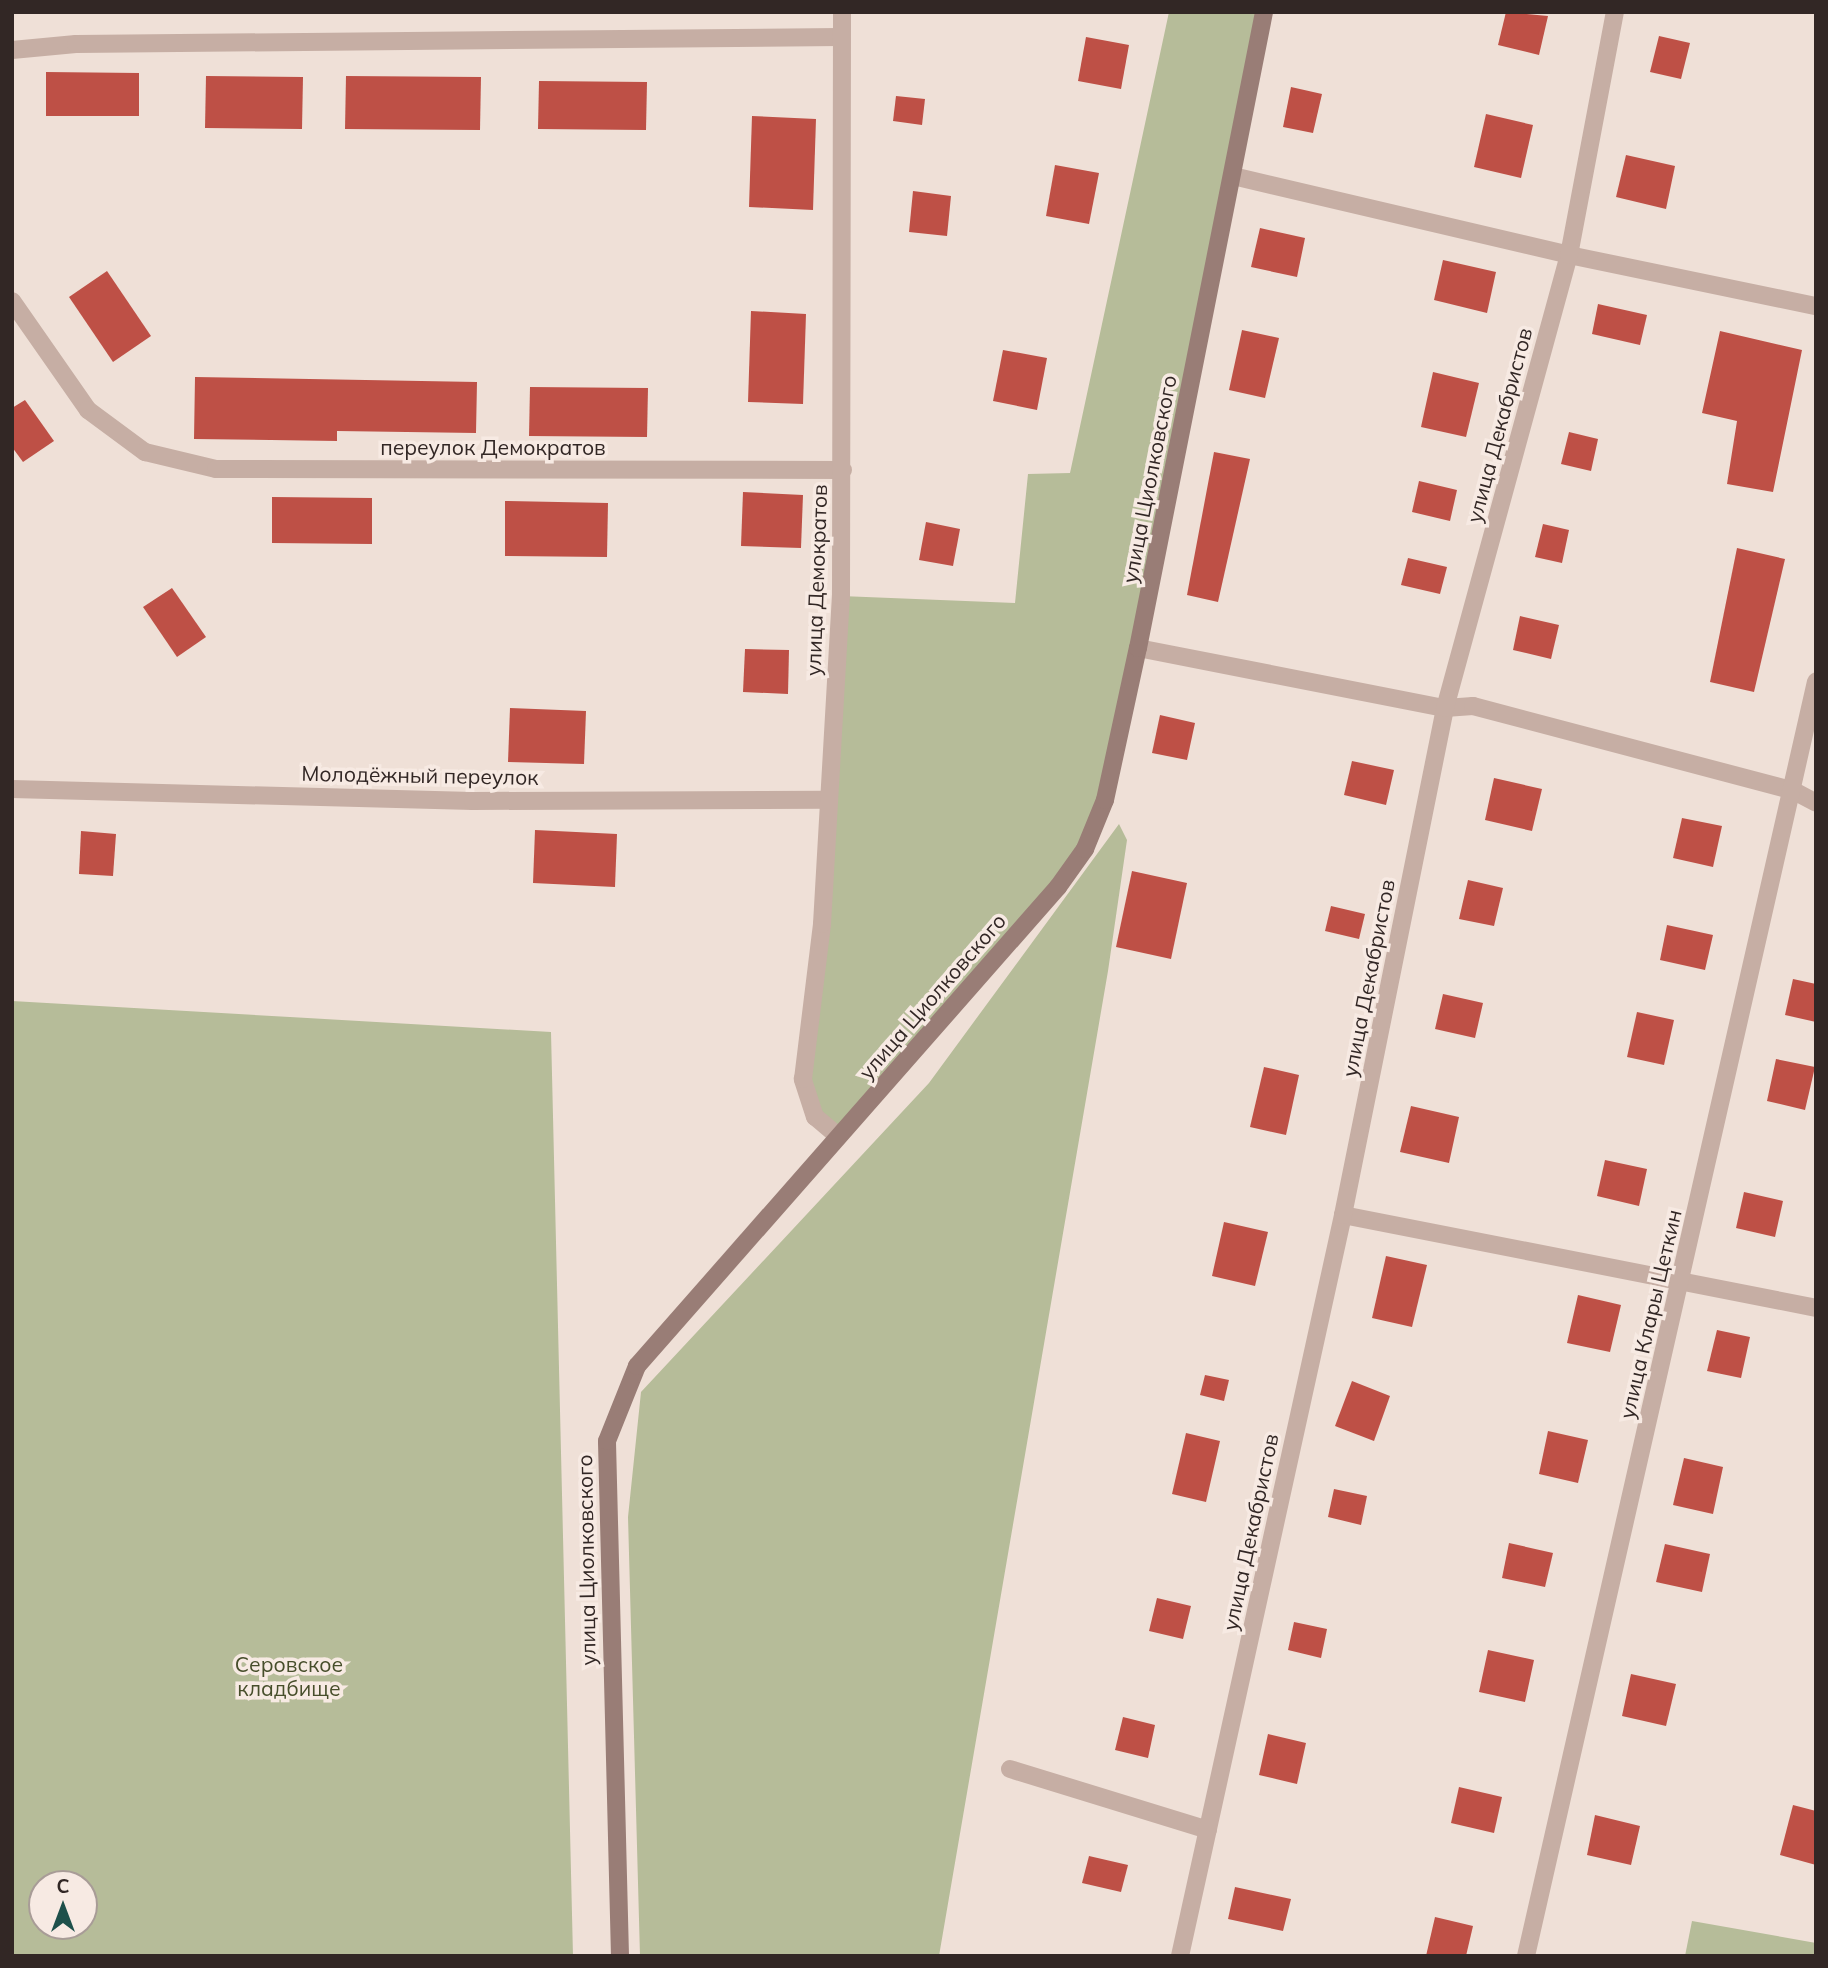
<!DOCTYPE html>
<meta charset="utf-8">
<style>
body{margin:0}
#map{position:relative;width:1828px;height:1968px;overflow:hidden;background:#efe0d7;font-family:Mulish,sans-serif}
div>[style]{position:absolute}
.green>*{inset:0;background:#b6bc99}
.building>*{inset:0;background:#be5046}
.street>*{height:18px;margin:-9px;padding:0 9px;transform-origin:9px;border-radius:9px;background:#c6aea4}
.secondary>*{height:18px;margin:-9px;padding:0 9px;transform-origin:9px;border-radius:9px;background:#997d76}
span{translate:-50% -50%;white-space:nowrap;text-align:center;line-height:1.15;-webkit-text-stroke:7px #f7eae3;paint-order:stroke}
.street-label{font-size:21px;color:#322725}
.park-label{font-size:21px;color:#474e2b}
.frame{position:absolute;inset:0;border:14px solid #322725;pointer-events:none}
.north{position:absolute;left:28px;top:1870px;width:70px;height:70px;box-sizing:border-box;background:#f7eae3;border:2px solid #a89c97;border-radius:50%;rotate:0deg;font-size:19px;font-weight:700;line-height:28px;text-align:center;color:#322725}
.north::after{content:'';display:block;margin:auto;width:24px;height:32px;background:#1e504b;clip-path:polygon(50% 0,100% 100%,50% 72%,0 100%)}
</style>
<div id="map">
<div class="green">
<div style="clip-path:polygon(1169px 12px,1264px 12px,1138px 648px,1085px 849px,838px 1136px,815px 1117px,803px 1079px,841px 596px,1015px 603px,1028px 474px,1070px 473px)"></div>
<div style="clip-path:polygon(1119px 824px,1127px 840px,1108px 971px,939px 1956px,640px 1956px,628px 1517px,641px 1392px,929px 1083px)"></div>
<div style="clip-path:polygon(evenodd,12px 1001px,551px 1032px,573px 1956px,12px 1956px,12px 1001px,42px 1884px,84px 1884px,84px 1926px,42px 1926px,42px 1884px)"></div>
<div style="clip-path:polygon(1692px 1921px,1816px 1943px,1816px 1956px,1685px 1956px)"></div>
</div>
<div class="building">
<div style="clip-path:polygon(1506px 12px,1548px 16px,1539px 55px,1498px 45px)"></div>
<div style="clip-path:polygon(1659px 36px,1690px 43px,1681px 79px,1650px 72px)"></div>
<div style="clip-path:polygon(1086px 37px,1129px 45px,1121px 89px,1078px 81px)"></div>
<div style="clip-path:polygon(46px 72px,139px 73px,139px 116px,46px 116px)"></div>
<div style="clip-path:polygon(206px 76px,303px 77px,302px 129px,205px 128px)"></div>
<div style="clip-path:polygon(346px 76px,481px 77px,480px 130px,345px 129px)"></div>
<div style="clip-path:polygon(539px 81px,647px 82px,646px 130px,538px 129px)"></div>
<div style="clip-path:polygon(1291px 87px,1322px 94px,1313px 133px,1283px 127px)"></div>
<div style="clip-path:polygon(896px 96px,925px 99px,922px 125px,893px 121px)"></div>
<div style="clip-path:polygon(1486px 114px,1533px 125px,1521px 178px,1474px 167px)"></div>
<div style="clip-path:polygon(752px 116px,816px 119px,813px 210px,749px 207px)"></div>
<div style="clip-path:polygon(1626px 155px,1675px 166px,1666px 209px,1616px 197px)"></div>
<div style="clip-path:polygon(1055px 165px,1099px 173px,1089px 224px,1046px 216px)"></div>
<div style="clip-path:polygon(913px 191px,951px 196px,947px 236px,909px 232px)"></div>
<div style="clip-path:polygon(1260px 228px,1305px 238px,1297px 277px,1251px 267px)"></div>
<div style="clip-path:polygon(1443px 260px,1496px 272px,1487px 313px,1434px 300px)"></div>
<div style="clip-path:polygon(107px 271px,151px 336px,113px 362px,69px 297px)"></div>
<div style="clip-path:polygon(1598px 304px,1647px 315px,1640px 345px,1592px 334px)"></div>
<div style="clip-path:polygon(751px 311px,806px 314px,803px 404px,748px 402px)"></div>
<div style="clip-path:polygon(1242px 330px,1279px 338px,1265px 398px,1229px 390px)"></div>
<div style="clip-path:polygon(1720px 331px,1802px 350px,1773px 492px,1727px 484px,1737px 421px,1702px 413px)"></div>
<div style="clip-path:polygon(1003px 350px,1047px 358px,1037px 410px,993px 401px)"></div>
<div style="clip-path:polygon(1433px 372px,1479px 383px,1466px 437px,1421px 427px)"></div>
<div style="clip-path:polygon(195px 377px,477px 382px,476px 433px,337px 431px,337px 441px,194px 439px)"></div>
<div style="clip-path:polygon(530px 387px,648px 388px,647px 437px,529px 436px)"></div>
<div style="clip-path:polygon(25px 400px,54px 441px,23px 462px,12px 447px,12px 408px)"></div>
<div style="clip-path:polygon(1569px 432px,1598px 439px,1591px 471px,1561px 464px)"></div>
<div style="clip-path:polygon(1214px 452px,1250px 459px,1218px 602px,1187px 595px)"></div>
<div style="clip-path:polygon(1419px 481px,1457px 490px,1450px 521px,1412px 512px)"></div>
<div style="clip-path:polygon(743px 492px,803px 495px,801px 548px,741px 546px)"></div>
<div style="clip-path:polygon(272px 497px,372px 498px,372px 544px,272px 543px)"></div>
<div style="clip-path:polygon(505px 501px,608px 503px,607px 557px,505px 556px)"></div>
<div style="clip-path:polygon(926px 522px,960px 529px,953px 566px,919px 560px)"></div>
<div style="clip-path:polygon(1543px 524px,1569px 530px,1562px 563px,1535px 557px)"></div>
<div style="clip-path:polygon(1737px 548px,1785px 559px,1754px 692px,1710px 682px)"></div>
<div style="clip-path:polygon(1408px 558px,1447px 567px,1440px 594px,1401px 585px)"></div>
<div style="clip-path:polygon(172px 588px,206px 637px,177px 657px,143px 607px)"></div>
<div style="clip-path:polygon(1520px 616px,1559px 625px,1551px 659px,1513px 650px)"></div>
<div style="clip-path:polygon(745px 649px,789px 650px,788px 694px,743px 692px)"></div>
<div style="clip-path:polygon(510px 708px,586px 711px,584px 764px,508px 762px)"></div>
<div style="clip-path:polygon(1160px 715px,1195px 723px,1187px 760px,1152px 753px)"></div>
<div style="clip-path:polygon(1352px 761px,1394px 770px,1386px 805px,1344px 795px)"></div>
<div style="clip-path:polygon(1494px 778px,1542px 789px,1532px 831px,1485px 820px)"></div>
<div style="clip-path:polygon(1682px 818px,1722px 826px,1713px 867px,1673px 858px)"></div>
<div style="clip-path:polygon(535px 830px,617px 834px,615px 887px,533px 883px)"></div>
<div style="clip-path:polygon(81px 831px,116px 834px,113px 876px,79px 874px)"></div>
<div style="clip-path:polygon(1132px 871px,1187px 883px,1171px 959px,1116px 947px)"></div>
<div style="clip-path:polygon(1468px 880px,1503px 888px,1494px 926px,1459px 919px)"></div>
<div style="clip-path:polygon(1331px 906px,1365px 914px,1359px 939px,1325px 931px)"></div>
<div style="clip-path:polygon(1667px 925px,1713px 935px,1705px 970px,1660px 960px)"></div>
<div style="clip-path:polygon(1793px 979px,1816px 984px,1816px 1022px,1785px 1015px)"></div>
<div style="clip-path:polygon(1443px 994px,1483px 1003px,1475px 1038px,1435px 1029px)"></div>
<div style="clip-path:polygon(1637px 1012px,1674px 1020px,1664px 1065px,1627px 1057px)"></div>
<div style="clip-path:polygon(1776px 1059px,1815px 1067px,1805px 1110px,1767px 1101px)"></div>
<div style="clip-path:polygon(1264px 1067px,1299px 1075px,1286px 1135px,1250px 1127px)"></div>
<div style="clip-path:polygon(1411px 1106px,1459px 1117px,1449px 1163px,1400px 1152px)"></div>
<div style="clip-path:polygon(1605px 1160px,1647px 1169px,1639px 1206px,1597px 1196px)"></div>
<div style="clip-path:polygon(1744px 1192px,1783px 1201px,1775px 1237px,1736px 1228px)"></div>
<div style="clip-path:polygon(1224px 1222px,1268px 1232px,1255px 1286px,1212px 1276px)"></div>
<div style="clip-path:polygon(1386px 1256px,1427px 1265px,1412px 1327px,1372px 1318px)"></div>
<div style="clip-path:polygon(1578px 1295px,1621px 1305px,1610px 1352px,1567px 1343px)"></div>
<div style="clip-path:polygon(1717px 1330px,1750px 1337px,1741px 1378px,1707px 1371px)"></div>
<div style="clip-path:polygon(1205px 1375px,1229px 1380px,1224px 1401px,1200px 1395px)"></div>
<div style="clip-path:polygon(1352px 1381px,1390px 1396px,1374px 1441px,1335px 1426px)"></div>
<div style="clip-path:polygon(1548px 1431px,1588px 1440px,1578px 1483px,1539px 1474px)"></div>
<div style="clip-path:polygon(1186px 1433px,1220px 1441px,1206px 1502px,1172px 1494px)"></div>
<div style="clip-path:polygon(1684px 1458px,1723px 1467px,1713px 1514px,1673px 1505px)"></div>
<div style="clip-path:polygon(1334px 1489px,1367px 1496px,1361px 1525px,1328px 1517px)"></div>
<div style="clip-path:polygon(1509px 1543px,1553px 1553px,1545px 1587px,1502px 1578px)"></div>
<div style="clip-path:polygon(1665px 1544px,1710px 1554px,1702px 1592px,1656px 1582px)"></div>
<div style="clip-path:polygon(1157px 1598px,1191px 1606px,1183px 1639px,1149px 1631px)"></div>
<div style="clip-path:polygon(1294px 1622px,1327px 1629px,1321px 1658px,1288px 1650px)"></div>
<div style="clip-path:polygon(1488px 1650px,1534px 1660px,1525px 1702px,1479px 1692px)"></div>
<div style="clip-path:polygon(1631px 1674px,1676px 1684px,1666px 1726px,1622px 1716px)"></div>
<div style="clip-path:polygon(1123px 1717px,1155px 1725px,1148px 1758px,1115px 1750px)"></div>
<div style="clip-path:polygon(1268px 1734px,1306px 1743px,1297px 1784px,1259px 1775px)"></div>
<div style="clip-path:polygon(1459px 1787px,1502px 1797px,1494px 1833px,1451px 1823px)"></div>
<div style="clip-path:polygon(1793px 1805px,1816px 1811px,1816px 1865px,1780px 1855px)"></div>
<div style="clip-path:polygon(1595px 1815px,1640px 1826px,1631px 1865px,1587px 1855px)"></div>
<div style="clip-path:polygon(1089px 1856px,1128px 1865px,1121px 1892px,1082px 1883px)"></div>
<div style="clip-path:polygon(1235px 1887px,1291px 1899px,1283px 1931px,1228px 1919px)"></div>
<div style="clip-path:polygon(1435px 1917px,1473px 1926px,1466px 1956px,1426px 1956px)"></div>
</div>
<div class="street">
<div style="left:12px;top:50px;width:64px;rotate:-5.4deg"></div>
<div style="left:76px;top:44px;width:764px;rotate:-0.52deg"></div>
<div style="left:1233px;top:176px;width:345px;rotate:13.2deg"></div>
<div style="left:1569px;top:255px;width:252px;rotate:11.7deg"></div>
<div style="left:12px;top:301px;width:133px;rotate:55.1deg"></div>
<div style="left:88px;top:410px;width:71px;rotate:36.4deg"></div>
<div style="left:145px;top:452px;width:73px;rotate:13.5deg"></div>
<div style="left:216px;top:469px;width:627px;rotate:0.09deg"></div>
<div style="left:1138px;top:648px;width:313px;rotate:11.1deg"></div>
<div style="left:1445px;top:708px;width:28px;rotate:-4deg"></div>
<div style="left:1473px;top:706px;width:330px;rotate:14.8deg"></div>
<div style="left:1792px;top:790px;width:27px;rotate:28deg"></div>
<div style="left:12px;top:789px;width:461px;rotate:1.5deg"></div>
<div style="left:473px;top:801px;width:353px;rotate:-0.2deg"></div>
<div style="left:838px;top:1136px;width:30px;rotate:-140deg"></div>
<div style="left:815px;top:1117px;width:40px;rotate:-108deg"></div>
<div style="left:803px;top:1079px;width:156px;rotate:-83deg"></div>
<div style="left:822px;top:924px;width:329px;rotate:-86.7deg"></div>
<div style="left:841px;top:596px;width:584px;rotate:-89.9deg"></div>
<div style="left:1343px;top:1215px;width:482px;rotate:11.1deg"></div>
<div style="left:1010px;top:1769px;width:207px;rotate:17.1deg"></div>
<div style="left:1180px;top:1956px;width:759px;rotate:-77.59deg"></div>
<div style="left:1343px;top:1215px;width:517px;rotate:-78.62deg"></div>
<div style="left:1445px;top:708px;width:470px;rotate:-74.7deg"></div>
<div style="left:1569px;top:255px;width:247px;rotate:-79.3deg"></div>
<div style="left:1526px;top:1956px;width:1307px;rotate:-77.18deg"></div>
</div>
<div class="secondary">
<div style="left:620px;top:1956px;width:515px;rotate:-91.45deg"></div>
<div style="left:607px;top:1441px;width:81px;rotate:-68.2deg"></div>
<div style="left:637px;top:1366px;width:638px;rotate:-48.69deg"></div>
<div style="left:1058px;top:887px;width:47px;rotate:-54.6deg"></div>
<div style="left:1085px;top:849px;width:53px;rotate:-67.8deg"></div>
<div style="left:1105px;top:800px;width:156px;rotate:-77.8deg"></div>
<div style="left:1138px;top:648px;width:648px;rotate:-78.79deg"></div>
</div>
<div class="street-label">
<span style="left:1499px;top:425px;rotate:-75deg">улица Декабристов</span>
<span style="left:493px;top:447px">переулок Демократов</span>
<span style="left:1149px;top:479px;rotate:-79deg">улица Циолковского</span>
<span style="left:816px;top:580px;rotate:-88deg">улица Демократов</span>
<span style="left:420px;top:775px;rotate:1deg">Молодёжный переулок</span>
<span style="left:1368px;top:978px;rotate:-79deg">улица Декабристов</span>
<span style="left:932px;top:996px;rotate:-49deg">улица Циолковского</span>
<span style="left:1650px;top:1314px;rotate:-77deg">улица Клары Цеткин</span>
<span style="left:1250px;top:1532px;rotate:-78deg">улица Декабристов</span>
<span style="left:586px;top:1560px;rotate:-91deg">улица Циолковского</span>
</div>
<div class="park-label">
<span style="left:289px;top:1676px">Серовское<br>кладбище</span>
</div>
<div class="frame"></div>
<div class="north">С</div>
</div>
